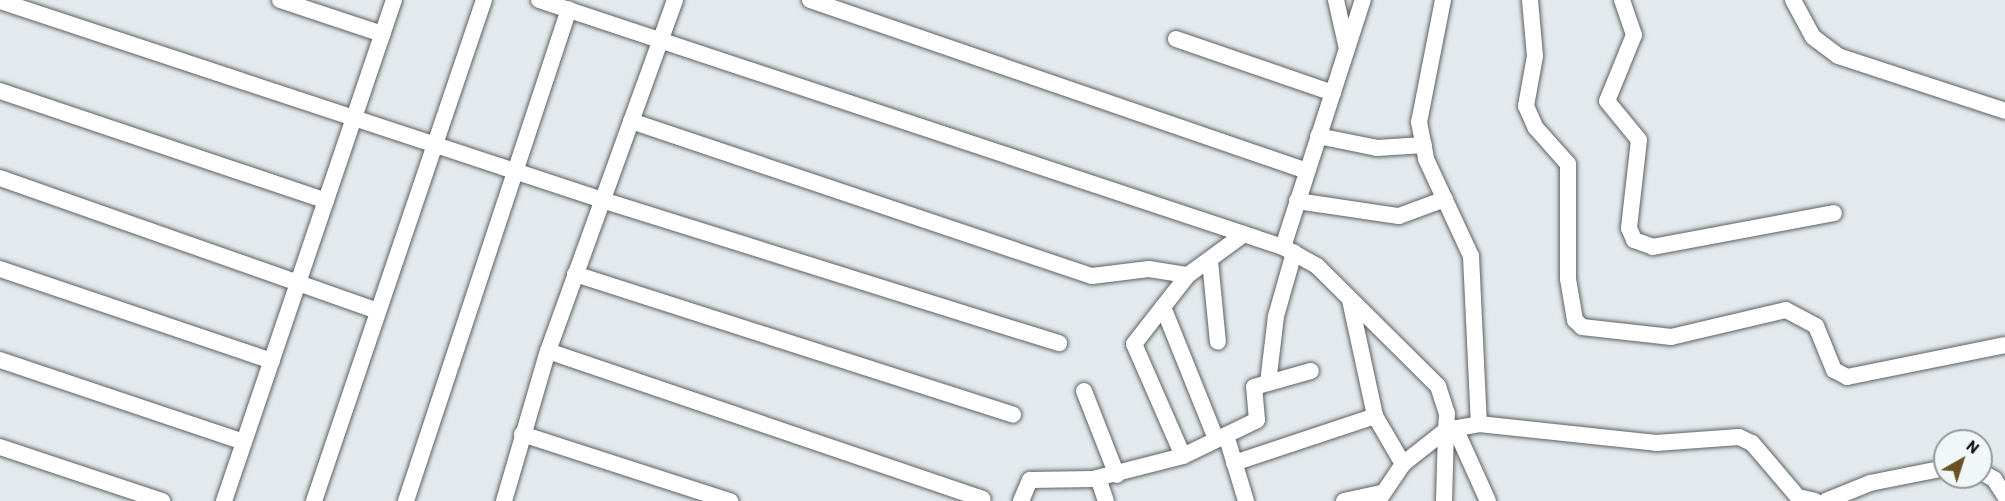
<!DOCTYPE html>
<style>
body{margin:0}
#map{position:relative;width:2005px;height:501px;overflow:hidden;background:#e3e9ec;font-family:Barlow,sans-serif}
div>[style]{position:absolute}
.roads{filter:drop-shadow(0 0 2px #5d6164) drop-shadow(0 0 2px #5d6164)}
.minor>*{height:16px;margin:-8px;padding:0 8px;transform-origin:8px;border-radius:8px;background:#fff}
span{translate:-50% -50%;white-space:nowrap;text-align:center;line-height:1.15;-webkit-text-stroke:6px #f1f6f9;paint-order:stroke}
.north{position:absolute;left:1933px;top:429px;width:60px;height:60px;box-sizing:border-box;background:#f1f6f9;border:2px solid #969a9c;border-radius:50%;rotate:39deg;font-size:16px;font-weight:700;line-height:24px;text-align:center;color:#0d0f10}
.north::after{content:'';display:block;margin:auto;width:21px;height:27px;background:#695222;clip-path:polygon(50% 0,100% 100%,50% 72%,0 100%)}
</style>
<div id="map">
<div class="roads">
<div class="minor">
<div style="left:280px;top:0;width:108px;rotate:18.4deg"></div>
<div style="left:539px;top:0;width:784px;rotate:18.37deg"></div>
<div style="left:1283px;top:247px;width:39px;rotate:29deg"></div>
<div style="left:1317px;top:266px;width:170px;rotate:44.8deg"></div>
<div style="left:1438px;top:386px;width:28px;rotate:72deg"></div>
<div style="left:1447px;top:413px;width:17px;rotate:93deg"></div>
<div style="left:1446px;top:430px;width:55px;rotate:141.7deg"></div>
<div style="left:1403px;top:464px;width:45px;rotate:124deg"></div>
<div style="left:810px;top:0;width:526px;rotate:18.99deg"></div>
<div style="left:1336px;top:0;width:50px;rotate:77.3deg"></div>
<div style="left:1443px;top:0;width:124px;rotate:101.1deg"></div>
<div style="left:1419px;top:122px;width:38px;rotate:79deg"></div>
<div style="left:1426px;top:159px;width:107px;rotate:65.1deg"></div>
<div style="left:1471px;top:256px;width:168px;rotate:87.3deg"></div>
<div style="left:1530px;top:0;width:56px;rotate:84.9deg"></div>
<div style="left:1535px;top:56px;width:51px;rotate:100.2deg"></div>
<div style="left:1526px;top:106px;width:24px;rotate:66deg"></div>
<div style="left:1536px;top:128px;width:48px;rotate:48.4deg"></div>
<div style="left:1568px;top:164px;width:115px;rotate:90deg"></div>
<div style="left:1568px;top:279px;width:42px;rotate:80.3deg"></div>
<div style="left:1575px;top:320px;width:10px;rotate:45deg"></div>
<div style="left:1582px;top:327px;width:90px;rotate:6.4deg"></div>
<div style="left:1671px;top:337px;width:118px;rotate:-13.2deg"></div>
<div style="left:1786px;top:310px;width:34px;rotate:28deg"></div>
<div style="left:1816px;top:326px;width:48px;rotate:67.8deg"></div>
<div style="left:1834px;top:370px;width:15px;rotate:28deg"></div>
<div style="left:1847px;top:377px;width:161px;rotate:-11.4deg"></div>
<div style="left:1622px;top:0;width:37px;rotate:71deg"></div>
<div style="left:1634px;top:35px;width:71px;rotate:112.2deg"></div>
<div style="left:1607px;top:101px;width:50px;rotate:50.6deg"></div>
<div style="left:1639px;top:140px;width:89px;rotate:96.5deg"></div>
<div style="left:1629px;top:228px;width:13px;rotate:67deg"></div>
<div style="left:1634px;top:240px;width:20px;rotate:20deg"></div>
<div style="left:1653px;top:247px;width:184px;rotate:-10.6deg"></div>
<div style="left:1793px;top:0;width:42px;rotate:61.6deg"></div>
<div style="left:1813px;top:37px;width:31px;rotate:37deg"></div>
<div style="left:1838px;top:56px;width:176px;rotate:18.2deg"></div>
<div style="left:0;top:1px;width:634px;rotate:18.29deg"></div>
<div style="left:602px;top:200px;width:479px;rotate:17.4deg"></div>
<div style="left:1176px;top:39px;width:166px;rotate:19deg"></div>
<div style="left:0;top:91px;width:344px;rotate:18.6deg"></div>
<div style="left:631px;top:121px;width:486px;rotate:18.6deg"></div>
<div style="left:1092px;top:276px;width:57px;rotate:-7deg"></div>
<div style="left:1149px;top:269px;width:39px;rotate:9deg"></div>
<div style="left:1188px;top:275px;width:69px;rotate:-36.2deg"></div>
<div style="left:1318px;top:136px;width:60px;rotate:11.5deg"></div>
<div style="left:1377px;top:148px;width:47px;rotate:-3.7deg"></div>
<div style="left:0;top:178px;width:400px;rotate:19.4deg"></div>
<div style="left:1297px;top:201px;width:103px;rotate:8.4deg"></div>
<div style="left:1399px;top:216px;width:49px;rotate:-20.3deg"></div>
<div style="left:1283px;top:247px;width:260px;rotate:-72.1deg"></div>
<div style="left:1210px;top:261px;width:81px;rotate:84.4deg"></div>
<div style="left:0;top:269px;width:287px;rotate:18.7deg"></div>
<div style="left:575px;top:274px;width:460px;rotate:17.8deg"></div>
<div style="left:1350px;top:300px;width:119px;rotate:77.8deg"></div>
<div style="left:1375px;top:416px;width:56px;rotate:59.7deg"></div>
<div style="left:1163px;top:307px;width:142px;rotate:68.1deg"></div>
<div style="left:548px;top:351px;width:459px;rotate:18.8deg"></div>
<div style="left:0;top:360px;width:257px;rotate:18.6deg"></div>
<div style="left:1268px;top:383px;width:67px;rotate:-83.2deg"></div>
<div style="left:1276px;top:316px;width:66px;rotate:-74.1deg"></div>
<div style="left:1084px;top:391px;width:90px;rotate:68.6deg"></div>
<div style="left:1455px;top:428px;width:80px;rotate:65.7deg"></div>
<div style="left:522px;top:434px;width:219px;rotate:17.9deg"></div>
<div style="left:1226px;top:435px;width:69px;rotate:73.1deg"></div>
<div style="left:0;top:447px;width:171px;rotate:18.4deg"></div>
<div style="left:1183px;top:456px;width:122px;rotate:-113.6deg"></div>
<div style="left:1134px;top:344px;width:88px;rotate:-52deg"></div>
<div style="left:1234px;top:463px;width:149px;rotate:-18.4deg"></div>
<div style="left:1981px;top:472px;width:15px;rotate:28deg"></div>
<div style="left:1994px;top:479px;width:20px;rotate:57deg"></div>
<div style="left:1098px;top:478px;width:24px;rotate:71deg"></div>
<div style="left:224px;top:501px;width:529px;rotate:-71.26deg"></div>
<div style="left:314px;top:501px;width:529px;rotate:-71.26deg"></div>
<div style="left:406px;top:501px;width:518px;rotate:-71.67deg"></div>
<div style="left:504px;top:501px;width:156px;rotate:-73.7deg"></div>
<div style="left:548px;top:351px;width:373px;rotate:-70.1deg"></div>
<div style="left:1021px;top:501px;width:23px;rotate:-67deg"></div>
<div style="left:1030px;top:480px;width:63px;rotate:-0.9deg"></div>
<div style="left:1093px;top:479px;width:93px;rotate:-14.3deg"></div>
<div style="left:1183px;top:456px;width:82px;rotate:-25.9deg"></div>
<div style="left:1257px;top:420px;width:33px;rotate:-95deg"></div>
<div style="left:1254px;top:387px;width:59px;rotate:-15.7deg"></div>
<div style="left:1344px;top:501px;width:40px;rotate:-12deg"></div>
<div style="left:1444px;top:501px;width:71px;rotate:-88.4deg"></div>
<div style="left:1446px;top:430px;width:34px;rotate:-10deg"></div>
<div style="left:1479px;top:424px;width:178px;rotate:6.1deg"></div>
<div style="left:1656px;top:443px;width:83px;rotate:-4.1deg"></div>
<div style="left:1739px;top:437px;width:14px;rotate:25deg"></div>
<div style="left:1752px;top:443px;width:71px;rotate:49.6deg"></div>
<div style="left:1798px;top:497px;width:17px;rotate:13deg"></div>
<div style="left:1826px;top:501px;width:48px;rotate:-22.2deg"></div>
<div style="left:1870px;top:483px;width:76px;rotate:-11.3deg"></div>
</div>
</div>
<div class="north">N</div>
</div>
